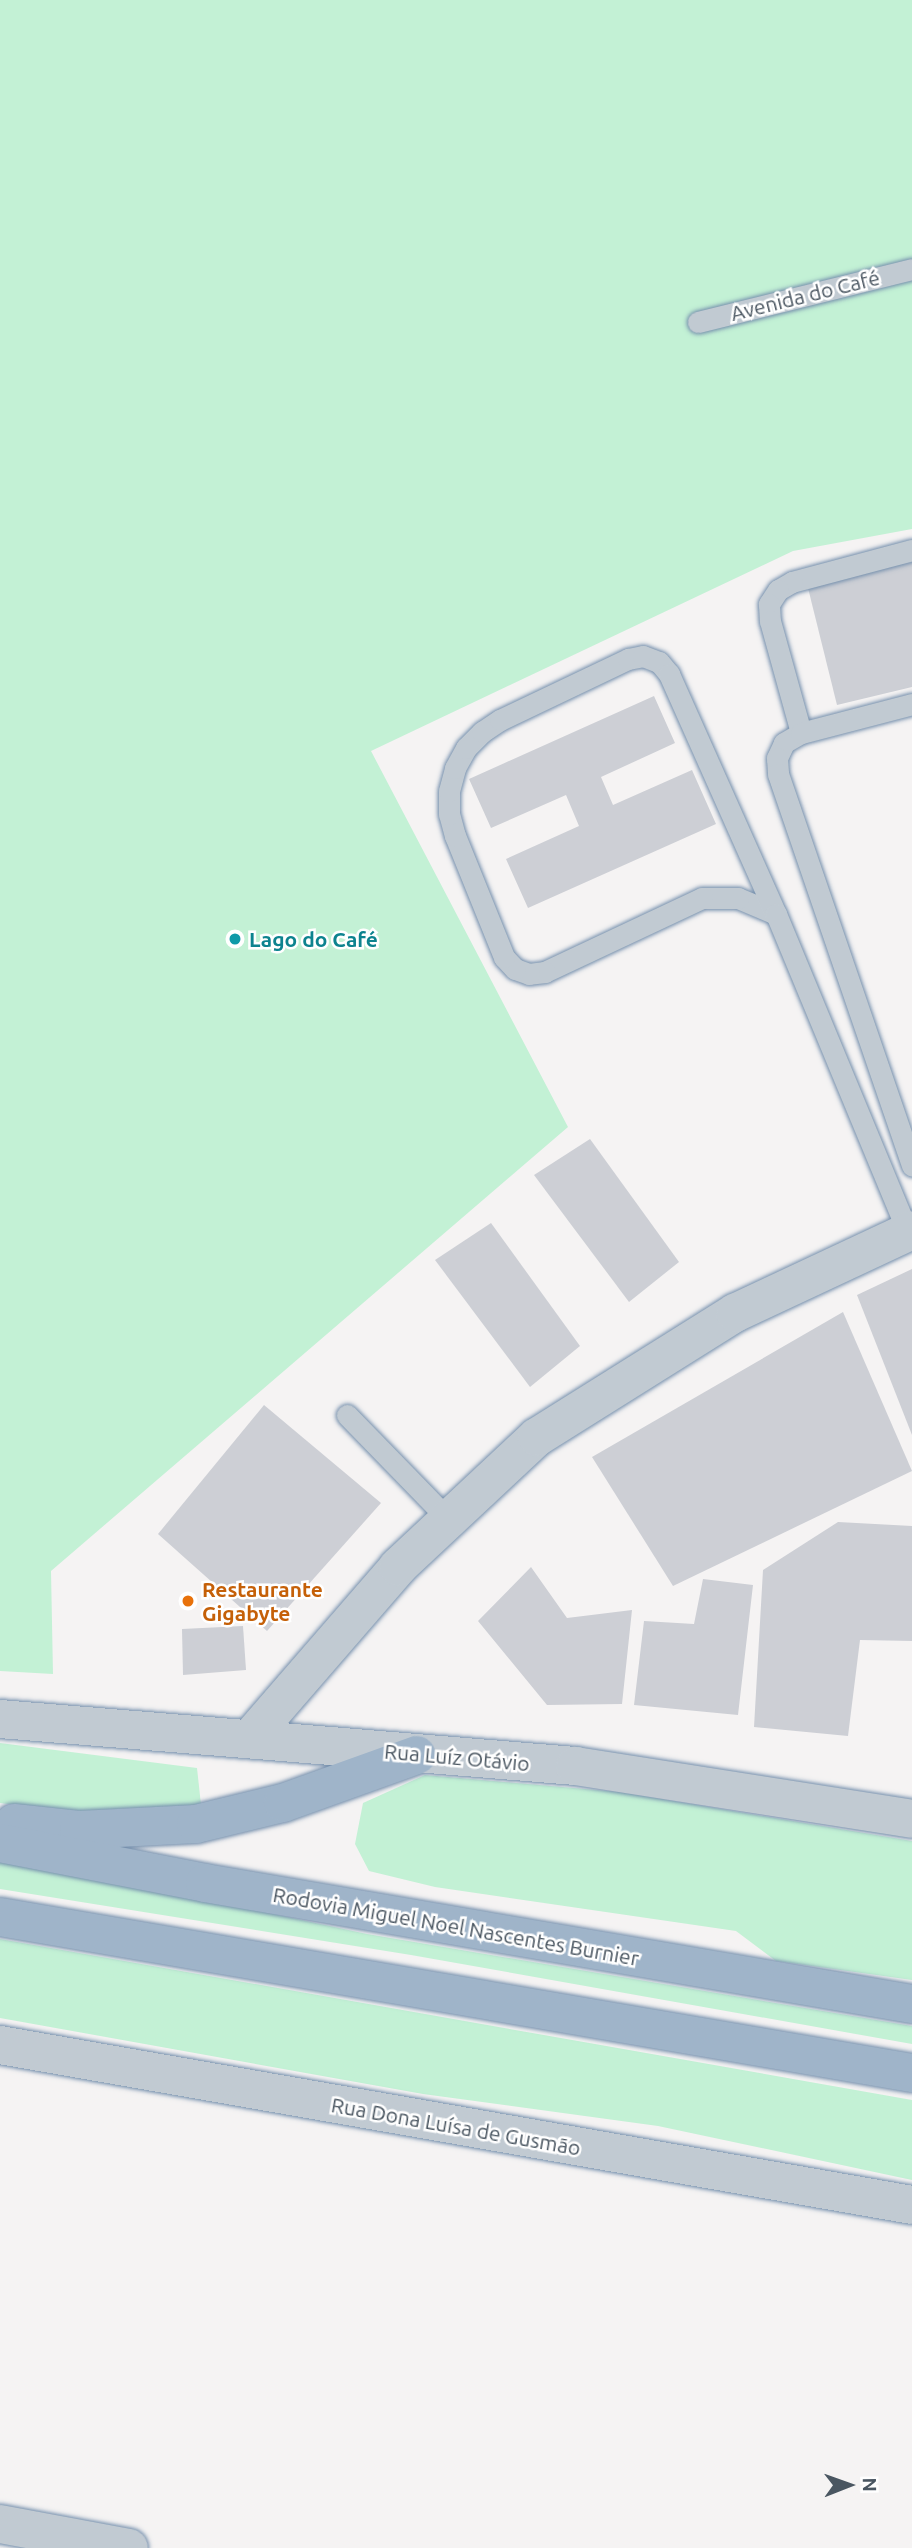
<!DOCTYPE html>
<meta charset="utf-8">
<style>
body{margin:0}
#map{position:relative;width:912px;height:2548px;overflow:hidden;background:#f5f3f3;font-family:Ubuntu,sans-serif}
div>[style]{position:absolute}
.green>*{inset:0;background:#c3f1d5}
.building>*{inset:0;background:#cdcfd5}
.roads{filter:drop-shadow(0 0 2px #7690ad) drop-shadow(0 0 2px #7690ad)}
.service>*{height:21px;margin:-10.5px;padding:0 10.5px;transform-origin:10.5px;border-radius:10.5px;background:#c1cad2}
.minor>*{height:38px;margin:-19px;padding:0 19px;transform-origin:19px;border-radius:19px;background:#c1cad2}
.tertiary>*{height:38px;margin:-19px;padding:0 19px;transform-origin:19px;border-radius:19px;background:#c1cad2}
.trunk>*{height:38px;margin:-19px;padding:0 19px;transform-origin:19px;border-radius:19px;background:#9fb4c9}
.dots>*{width:19px;height:19px;translate:-50% -50%;box-sizing:border-box;border:4px solid #fff;border-radius:50%}
span{translate:-50% -50%;white-space:nowrap;text-align:center;line-height:1.15;-webkit-text-stroke:5px #fff;paint-order:stroke}
.street-label{font-size:21px;color:#4a5661}
.culture-label{font-size:21px;color:#0d838f;font-weight:700}
.left{translate:0 -50%;text-align:left}
.food-label{font-size:21px;color:#c56008;font-weight:700}
.north{position:absolute;left:814px;top:2450px;width:70px;height:70px;-webkit-text-stroke:5px #fff;paint-order:stroke;rotate:89deg;font-size:19px;font-weight:700;line-height:28px;text-align:center;color:#4a5661}
.north::after{content:'';display:block;margin:auto;width:24px;height:32px;background:#4a5661;clip-path:polygon(50% 0,100% 100%,50% 72%,0 100%)}
</style>
<div id="map">
<div class="green">
<div style="clip-path:polygon(0 0,912px 0,912px 529px,793px 551px,371px 751px,568px 1127px,51px 1571px,53px 1674px,0 1671px)"></div>
<div style="clip-path:polygon(0 1743px,197px 1768px,202px 1814px,79px 1813px,0 1803px)"></div>
<div style="clip-path:polygon(425px 1775px,620px 1792px,912px 1841px,912px 1980px,776px 1961px,736px 1931px,435px 1887px,369px 1871px,355px 1844px,363px 1803px)"></div>
<div style="clip-path:polygon(0 1860px,92px 1875px,367px 1934px,912px 2026px,912px 2044px,411px 1955px,0 1889px)"></div>
<div style="clip-path:polygon(0 1939px,912px 2100px,912px 2180px,658px 2126px,423px 2094px,0 2018px)"></div>
</div>
<div class="building">
<div style="clip-path:polygon(912px 562px,912px 687px,837px 705px,807px 584px)"></div>
<div style="clip-path:polygon(654px 696px,675px 743px,601px 777px,613px 805px,692px 770px,716px 824px,528px 908px,506px 859px,579px 826px,566px 795px,491px 828px,469px 779px)"></div>
<div style="clip-path:polygon(590px 1139px,679px 1262px,629px 1302px,534px 1175px)"></div>
<div style="clip-path:polygon(491px 1223px,580px 1346px,530px 1387px,435px 1260px)"></div>
<div style="clip-path:polygon(912px 1269px,912px 1435px,857px 1295px)"></div>
<div style="clip-path:polygon(843px 1312px,912px 1471px,673px 1586px,592px 1457px)"></div>
<div style="clip-path:polygon(264px 1405px,381px 1503px,267px 1631px,158px 1534px)"></div>
<div style="clip-path:polygon(838px 1522px,912px 1526px,912px 1641px,860px 1640px,848px 1736px,754px 1727px,763px 1570px)"></div>
<div style="clip-path:polygon(531px 1567px,567px 1618px,632px 1610px,622px 1704px,547px 1705px,478px 1621px)"></div>
<div style="clip-path:polygon(703px 1579px,753px 1585px,738px 1715px,634px 1705px,644px 1621px,694px 1624px)"></div>
<div style="clip-path:polygon(243px 1626px,246px 1670px,183px 1675px,182px 1629px)"></div>
</div>
<div class="roads">
<div class="service">
<div style="left:698px;top:322px;width:220px;rotate:-13.9deg"></div>
<div style="left:912px;top:550px;width:124px;rotate:165.1deg"></div>
<div style="left:792px;top:582px;width:16px;rotate:150deg"></div>
<div style="left:778px;top:590px;width:17px;rotate:123deg"></div>
<div style="left:769px;top:604px;width:17px;rotate:87deg"></div>
<div style="left:770px;top:621px;width:116px;rotate:74.5deg"></div>
<div style="left:801px;top:733px;width:20px;rotate:150deg"></div>
<div style="left:784px;top:743px;width:17px;rotate:115deg"></div>
<div style="left:777px;top:758px;width:16px;rotate:86deg"></div>
<div style="left:778px;top:774px;width:414px;rotate:71.1deg"></div>
<div style="left:801px;top:733px;width:115px;rotate:-14.6deg"></div>
<div style="left:776px;top:914px;width:41px;rotate:-157.2deg"></div>
<div style="left:738px;top:898px;width:36px;rotate:180deg"></div>
<div style="left:702px;top:898px;width:174px;rotate:154.8deg"></div>
<div style="left:545px;top:972px;width:16px;rotate:173deg"></div>
<div style="left:529px;top:974px;width:15px;rotate:-160deg"></div>
<div style="left:515px;top:969px;width:16px;rotate:-133deg"></div>
<div style="left:504px;top:957px;width:131px;rotate:-112deg"></div>
<div style="left:455px;top:836px;width:23px;rotate:-105deg"></div>
<div style="left:449px;top:814px;width:23px;rotate:-90deg"></div>
<div style="left:449px;top:791px;width:24px;rotate:-75deg"></div>
<div style="left:455px;top:768px;width:23px;rotate:-61deg"></div>
<div style="left:466px;top:748px;width:23px;rotate:-45deg"></div>
<div style="left:482px;top:732px;width:22px;rotate:-34deg"></div>
<div style="left:500px;top:720px;width:142px;rotate:-25.5deg"></div>
<div style="left:628px;top:659px;width:15px;rotate:-11deg"></div>
<div style="left:643px;top:656px;width:17px;rotate:21deg"></div>
<div style="left:659px;top:662px;width:16px;rotate:50deg"></div>
<div style="left:669px;top:674px;width:263px;rotate:66deg"></div>
<div style="left:776px;top:914px;width:344px;rotate:67.5deg"></div>
<div style="left:347px;top:1415px;width:146px;rotate:45.8deg"></div>
</div>
<div class="minor">
<div style="left:251px;top:1737px;width:225px;rotate:-49.1deg"></div>
<div style="left:398px;top:1567px;width:190px;rotate:-43.1deg"></div>
<div style="left:537px;top:1437px;width:234px;rotate:-32.1deg"></div>
<div style="left:735px;top:1313px;width:195px;rotate:-25.1deg"></div>
<div style="left:0;top:2524px;width:131px;rotate:10.5deg"></div>
</div>
<div class="tertiary">
<div style="left:0;top:1719px;width:577px;rotate:4.67deg"></div>
<div style="left:575px;top:1766px;width:341px;rotate:8.9deg"></div>
<div style="left:0;top:2045px;width:926px;rotate:9.95deg"></div>
</div>
<div class="trunk">
<div style="left:14px;top:1823px;width:65px;rotate:6.1deg"></div>
<div style="left:79px;top:1830px;width:117px;rotate:-2.9deg"></div>
<div style="left:196px;top:1824px;width:89px;rotate:-13.6deg"></div>
<div style="left:283px;top:1803px;width:142px;rotate:-19.7deg"></div>
<div style="left:0;top:1843px;width:209px;rotate:11deg"></div>
<div style="left:205px;top:1883px;width:717px;rotate:9.71deg"></div>
<div style="left:0;top:1917px;width:925px;rotate:9.71deg"></div>
</div>
</div>
<div class="dots">
<div style="left:235px;top:939px;background:#0f9aa8"></div>
<div style="left:188px;top:1601px;background:#e8710a"></div>
</div>
<div class="street-label">
<span style="left:805px;top:295px;rotate:-14deg">Avenida do Café</span>
<span style="left:457px;top:1757px;rotate:5deg">Rua Luíz Otávio</span>
<span style="left:456px;top:1926px;rotate:10deg">Rodovia Miguel Noel Nascentes Burnier</span>
<span style="left:456px;top:2126px;rotate:10deg">Rua Dona Luísa de Gusmão</span>
</div>
<div class="culture-label">
<span class="left" style="left:249px;top:939px">Lago do Café</span>
</div>
<div class="food-label">
<span class="left" style="left:202px;top:1601px">Restaurante<br>Gigabyte</span>
</div>
<div class="north">N</div>
</div>
